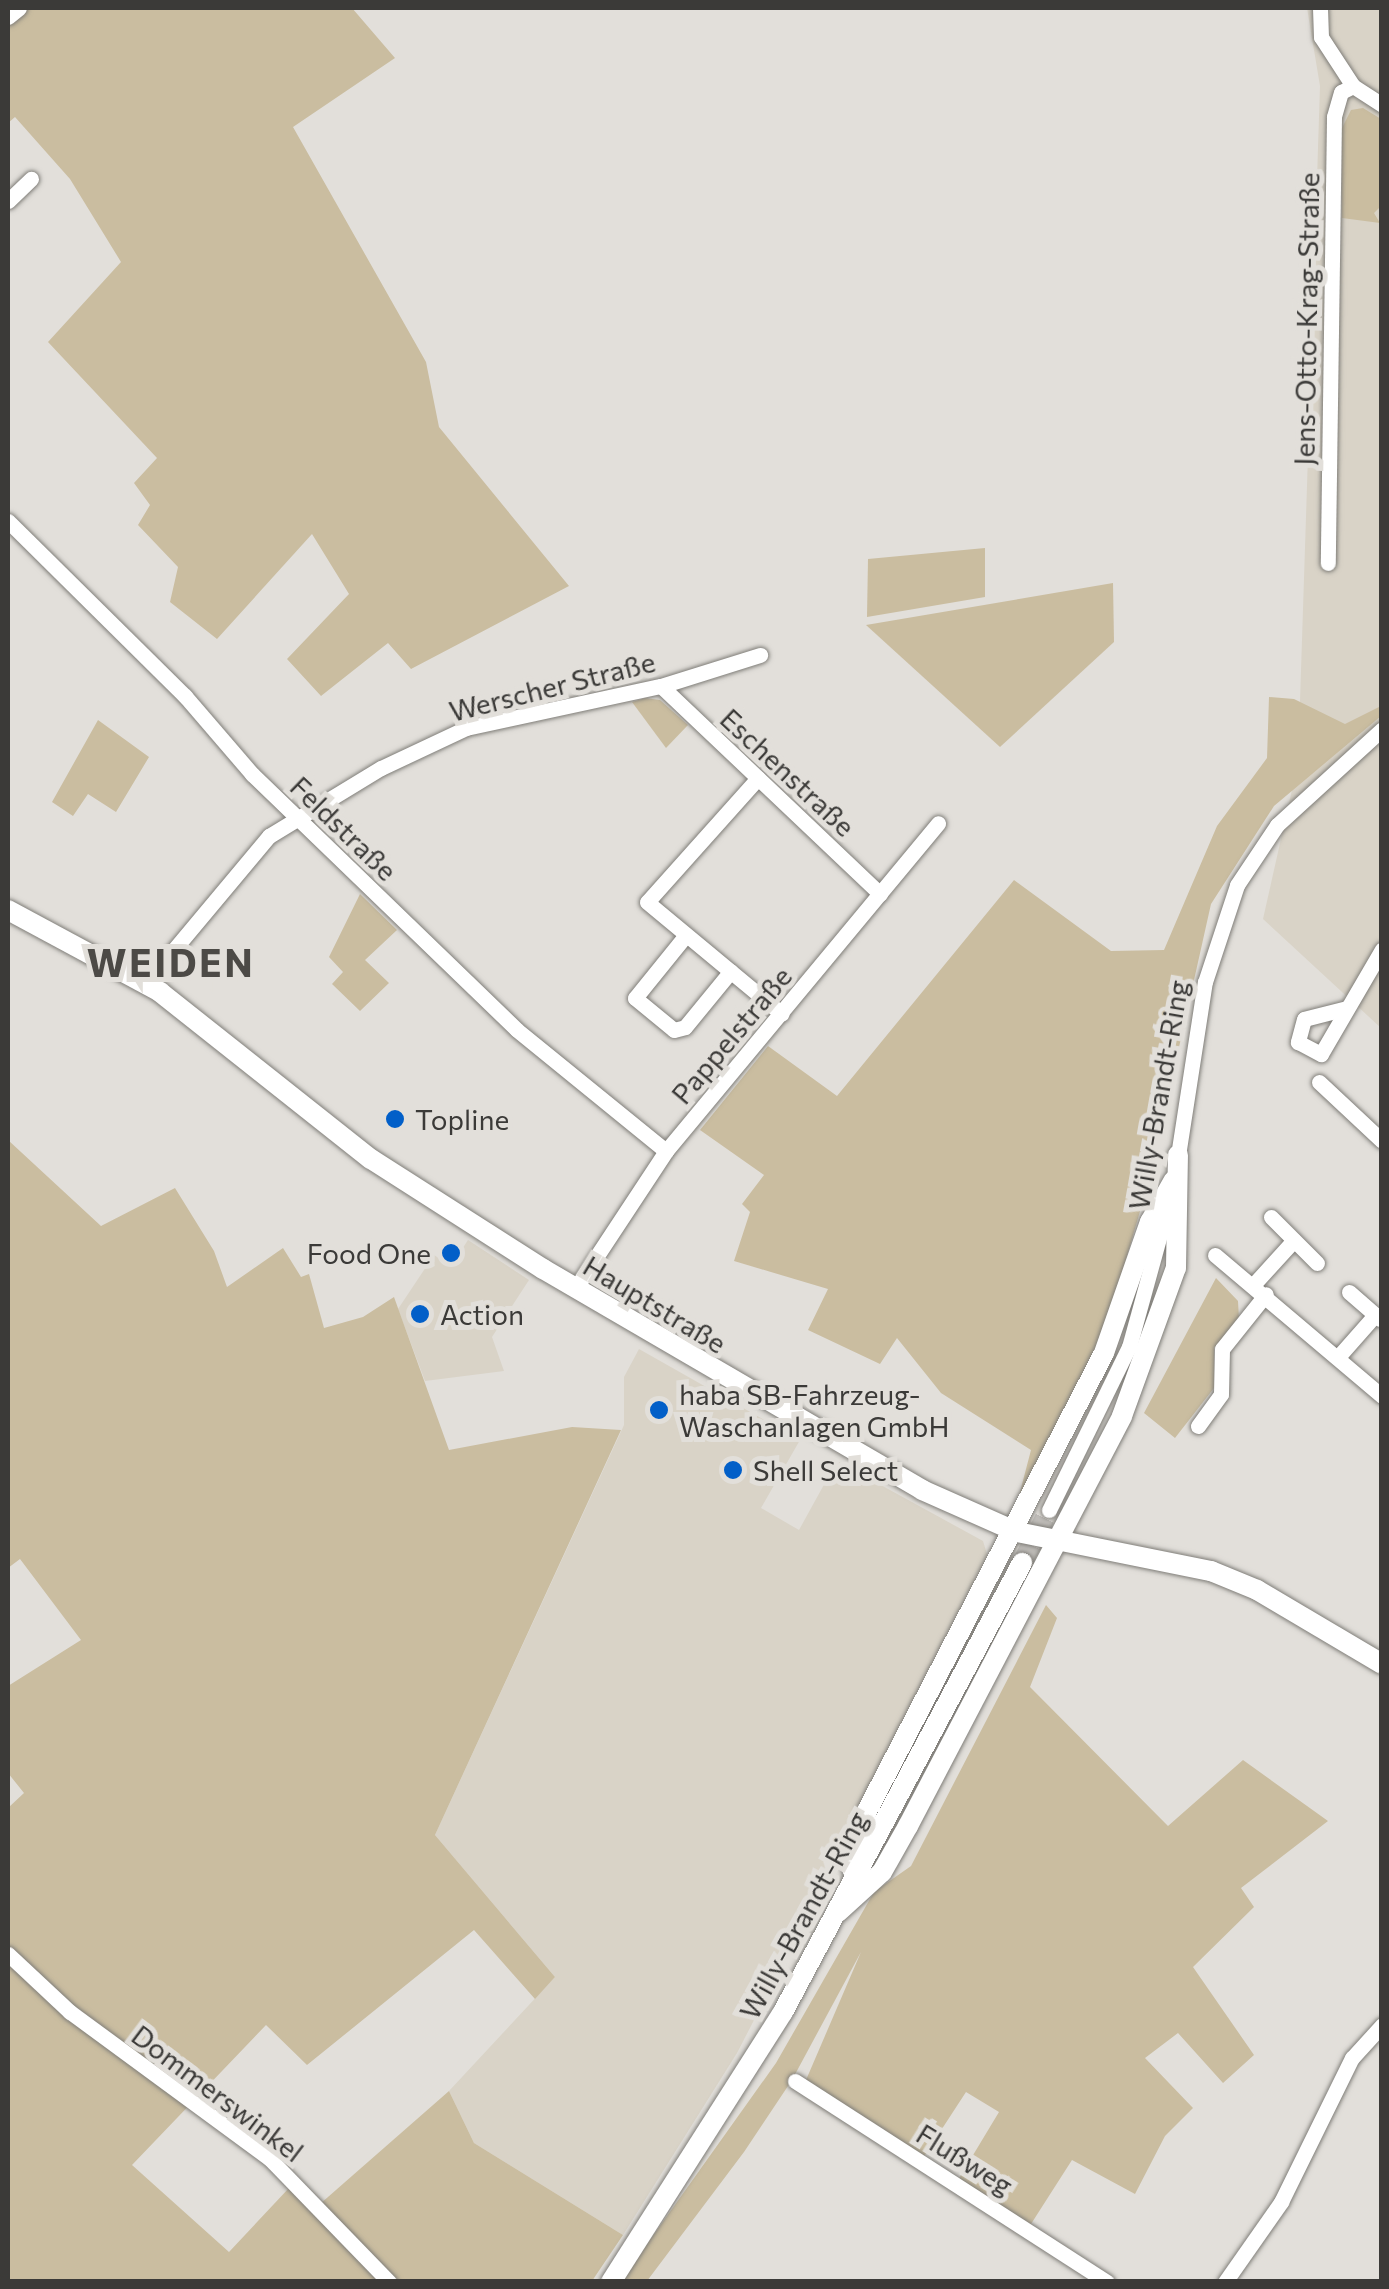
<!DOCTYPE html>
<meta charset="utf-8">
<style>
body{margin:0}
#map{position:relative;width:1389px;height:2289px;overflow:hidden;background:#e2dfda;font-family:Commissioner,sans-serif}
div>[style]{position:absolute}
.built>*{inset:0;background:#d9d3c7}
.green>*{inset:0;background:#cabda0}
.major-tunnel>*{height:20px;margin-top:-10px;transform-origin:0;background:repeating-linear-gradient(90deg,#c1beba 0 20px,transparent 0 30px)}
.roads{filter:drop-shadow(0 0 2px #7f7d78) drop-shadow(0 0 2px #7f7d78)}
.minor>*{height:15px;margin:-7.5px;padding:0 7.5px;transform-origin:7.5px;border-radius:7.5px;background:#fff}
.major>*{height:20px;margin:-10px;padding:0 10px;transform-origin:10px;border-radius:10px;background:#fff}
.dots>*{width:28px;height:28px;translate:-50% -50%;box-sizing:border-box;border:5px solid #e2dfda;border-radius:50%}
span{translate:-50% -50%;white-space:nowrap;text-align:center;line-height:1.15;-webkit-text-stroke:10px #e2dfda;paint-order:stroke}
.street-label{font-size:28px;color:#3b3a38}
.poi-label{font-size:28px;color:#3b3a38}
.left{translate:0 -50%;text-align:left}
.right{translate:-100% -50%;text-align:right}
.district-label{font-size:38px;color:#4c4a46;font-weight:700;letter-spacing:2.5px}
.frame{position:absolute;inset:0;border:10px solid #3b3a38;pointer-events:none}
</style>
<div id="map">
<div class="built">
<div style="clip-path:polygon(1307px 8px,1381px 8px,1381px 1028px,1263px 919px,1298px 763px,1320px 86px)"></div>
<div style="clip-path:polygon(468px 1240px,529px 1280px,492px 1337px,504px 1371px,425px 1381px,398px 1309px,434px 1255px,451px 1266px)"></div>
<div style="clip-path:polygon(639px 1349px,800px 1440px,761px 1508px,799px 1530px,837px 1461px,983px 1541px,990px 1564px,737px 2053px,623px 2235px,474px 2143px,449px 2091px,555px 1977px,435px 1835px,624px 1425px,624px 1377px)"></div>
</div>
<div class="green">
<div style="clip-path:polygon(10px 8px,352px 8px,395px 58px,293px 127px,426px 362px,439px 427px,569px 586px,411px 669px,388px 643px,321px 696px,287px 659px,349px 594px,312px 534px,217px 639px,170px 602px,178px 567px,138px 525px,150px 505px,134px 483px,157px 458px,48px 342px,121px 262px,70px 179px,15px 117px,8px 123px)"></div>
<div style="clip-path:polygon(1363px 108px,1381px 119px,1381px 206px,1374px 213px,1380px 223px,1342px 218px,1342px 128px,1351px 110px)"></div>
<div style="clip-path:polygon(985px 548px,985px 597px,867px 617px,868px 559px)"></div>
<div style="clip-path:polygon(1113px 583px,1114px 642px,1000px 747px,866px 625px)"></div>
<div style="clip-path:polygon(1269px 697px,1294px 699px,1345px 724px,1381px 706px,1381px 716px,1274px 806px,1211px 904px,1150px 1177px,1104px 1335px,1026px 1493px,1020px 1492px,1031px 1450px,941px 1393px,897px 1338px,880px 1364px,808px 1330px,828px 1289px,734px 1261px,750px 1212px,742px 1204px,764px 1175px,700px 1130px,768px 1046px,837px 1096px,1014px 880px,1111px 951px,1164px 950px,1217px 826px,1267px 758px)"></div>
<div style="clip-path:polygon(645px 698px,660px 700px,688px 725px,666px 748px,632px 702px)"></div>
<div style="clip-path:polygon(98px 720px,149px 757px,116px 812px,88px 794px,73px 816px,52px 802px)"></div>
<div style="clip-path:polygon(360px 894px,397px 930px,365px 960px,389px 983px,360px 1011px,332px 984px,343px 972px,329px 957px)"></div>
<div style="clip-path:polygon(8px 1140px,101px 1226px,175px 1188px,214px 1251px,227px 1287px,283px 1248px,301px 1277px,309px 1274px,324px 1328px,363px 1317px,394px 1297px,449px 1450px,572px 1427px,621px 1430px,435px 1835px,555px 1977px,535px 1999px,474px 1930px,307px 2065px,266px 2025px,132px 2165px,229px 2252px,289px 2188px,312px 2211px,449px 2091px,474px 2143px,623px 2235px,592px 2281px,8px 2281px,8px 1808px,24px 1793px,8px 1773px,8px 1686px,81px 1640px,20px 1559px,8px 1568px)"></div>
<div style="clip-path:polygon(1216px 1278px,1238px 1301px,1239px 1319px,1214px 1348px,1214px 1388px,1175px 1438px,1144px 1413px)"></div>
<div style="clip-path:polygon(1046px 1605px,1057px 1618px,1030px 1687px,1168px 1826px,1243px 1760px,1328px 1821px,1241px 1888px,1254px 1907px,1193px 1967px,1254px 2055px,1223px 2083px,1178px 2033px,1145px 2058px,1193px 2108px,1165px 2136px,1135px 2194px,1072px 2160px,1031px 2224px,958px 2180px,999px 2112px,966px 2092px,923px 2158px,806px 2080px,861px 1952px,792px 2080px,744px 2152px,647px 2281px,620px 2282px,776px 2063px,874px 1892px,911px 1866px)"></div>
</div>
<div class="major-tunnel">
<div style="left:1022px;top:1563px;width:59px;rotate:-63deg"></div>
</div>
<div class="roads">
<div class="minor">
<div style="left:1320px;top:8px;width:29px;rotate:88deg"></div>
<div style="left:1321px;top:37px;width:59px;rotate:56.9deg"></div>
<div style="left:1353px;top:86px;width:13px;rotate:153deg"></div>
<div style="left:1341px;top:92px;width:26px;rotate:106deg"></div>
<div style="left:1334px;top:117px;width:446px;rotate:90.8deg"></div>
<div style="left:8px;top:17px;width:14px;rotate:-39deg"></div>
<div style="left:1353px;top:86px;width:35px;rotate:33deg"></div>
<div style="left:8px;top:201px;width:32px;rotate:-44deg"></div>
<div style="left:8px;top:521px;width:249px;rotate:44.7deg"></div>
<div style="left:185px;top:696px;width:103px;rotate:49.3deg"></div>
<div style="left:252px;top:774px;width:368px;rotate:44deg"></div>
<div style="left:517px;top:1030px;width:192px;rotate:39.1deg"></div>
<div style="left:661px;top:686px;width:302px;rotate:43.5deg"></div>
<div style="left:758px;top:778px;width:166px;rotate:131.8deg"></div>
<div style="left:647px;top:902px;width:175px;rotate:39.7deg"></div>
<div style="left:686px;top:935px;width:81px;rotate:129deg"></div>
<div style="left:635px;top:998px;width:50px;rotate:39.4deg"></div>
<div style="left:674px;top:1030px;width:11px;rotate:-15deg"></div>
<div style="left:685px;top:1027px;width:72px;rotate:-50.6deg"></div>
<div style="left:146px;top:983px;width:192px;rotate:-50.1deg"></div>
<div style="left:269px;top:836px;width:131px;rotate:-31.3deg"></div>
<div style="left:381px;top:768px;width:94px;rotate:-25.2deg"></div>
<div style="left:466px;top:728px;width:199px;rotate:-12.2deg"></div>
<div style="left:661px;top:686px;width:104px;rotate:-17.4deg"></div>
<div style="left:1347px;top:1008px;width:44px;rotate:165.7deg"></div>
<div style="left:1304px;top:1019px;width:24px;rotate:105deg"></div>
<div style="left:1298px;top:1042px;width:26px;rotate:28deg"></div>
<div style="left:1321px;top:1054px;width:121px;rotate:-59.8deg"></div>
<div style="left:1319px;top:1082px;width:86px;rotate:43.1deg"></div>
<div style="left:1177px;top:1162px;width:182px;rotate:-81.2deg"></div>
<div style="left:1205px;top:982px;width:102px;rotate:-71.7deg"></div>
<div style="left:1237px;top:885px;width:72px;rotate:-56.3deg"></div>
<div style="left:1277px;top:825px;width:142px;rotate:-42.4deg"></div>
<div style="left:1271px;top:1217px;width:65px;rotate:45deg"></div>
<div style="left:1215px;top:1255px;width:219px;rotate:40.2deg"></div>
<div style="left:1254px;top:1284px;width:59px;rotate:-47.7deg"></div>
<div style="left:575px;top:1289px;width:165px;rotate:-56.6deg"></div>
<div style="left:666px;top:1151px;width:426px;rotate:-50.3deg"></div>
<div style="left:1349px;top:1292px;width:41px;rotate:41.1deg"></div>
<div style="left:1338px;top:1357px;width:56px;rotate:-48.6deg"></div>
<div style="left:1198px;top:1426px;width:39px;rotate:-54deg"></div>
<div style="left:1221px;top:1394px;width:45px;rotate:-88.7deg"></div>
<div style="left:1222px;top:1349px;width:70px;rotate:-51.3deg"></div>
<div style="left:1049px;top:1510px;width:182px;rotate:-63.9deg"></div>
<div style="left:1129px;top:1347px;width:159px;rotate:-74.6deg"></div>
<div style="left:8px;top:1954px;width:85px;rotate:43.1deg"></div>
<div style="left:70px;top:2012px;width:247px;rotate:36.3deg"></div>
<div style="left:269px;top:2158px;width:173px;rotate:45.9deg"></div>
<div style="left:795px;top:2081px;width:371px;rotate:32.8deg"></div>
<div style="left:1225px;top:2282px;width:98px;rotate:-55deg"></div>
<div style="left:1281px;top:2202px;width:161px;rotate:-63.8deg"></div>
<div style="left:1352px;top:2058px;width:45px;rotate:-47.7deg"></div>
</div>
<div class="major">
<div style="left:8px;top:910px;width:173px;rotate:28.3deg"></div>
<div style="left:160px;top:992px;width:269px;rotate:38.4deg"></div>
<div style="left:371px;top:1159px;width:204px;rotate:32.6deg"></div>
<div style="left:543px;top:1269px;width:439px;rotate:30.2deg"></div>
<div style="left:922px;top:1490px;width:104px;rotate:23.9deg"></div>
<div style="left:1017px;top:1532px;width:198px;rotate:11.4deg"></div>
<div style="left:1211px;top:1571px;width:50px;rotate:22.4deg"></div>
<div style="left:1257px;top:1590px;width:145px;rotate:30.6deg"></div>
<div style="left:852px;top:1869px;width:60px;rotate:-75.5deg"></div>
<div style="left:867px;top:1811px;width:516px;rotate:-62.64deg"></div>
<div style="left:1104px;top:1353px;width:139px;rotate:-70.7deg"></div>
<div style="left:1150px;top:1222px;width:48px;rotate:-60.3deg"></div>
<div style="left:838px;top:1912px;width:59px;rotate:-42.3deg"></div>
<div style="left:882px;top:1872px;width:53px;rotate:-60.5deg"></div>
<div style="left:908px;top:1826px;width:462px;rotate:-62.4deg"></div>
<div style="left:1122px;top:1416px;width:158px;rotate:-70deg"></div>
<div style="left:1176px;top:1268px;width:113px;rotate:-89deg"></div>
<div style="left:611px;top:2282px;width:320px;rotate:-57.5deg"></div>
<div style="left:783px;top:2012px;width:509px;rotate:-61.97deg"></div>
</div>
</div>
<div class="dots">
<div style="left:395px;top:1119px;background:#025fc8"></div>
<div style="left:451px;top:1253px;background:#025fc8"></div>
<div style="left:420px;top:1314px;background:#025fc8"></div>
<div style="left:659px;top:1410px;background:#025fc8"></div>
<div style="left:733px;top:1470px;background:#025fc8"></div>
</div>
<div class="street-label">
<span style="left:1306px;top:319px;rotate:-89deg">Jens-Otto-Krag-Straße</span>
<span style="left:552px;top:686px;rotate:-14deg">Werscher Straße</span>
<span style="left:788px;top:772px;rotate:43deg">Eschenstraße</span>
<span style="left:344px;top:828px;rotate:44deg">Feldstraße</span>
<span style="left:731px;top:1035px;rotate:-50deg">Pappelstraße</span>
<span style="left:1158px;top:1095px;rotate:-80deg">Willy-Brandt-Ring</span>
<span style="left:655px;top:1304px;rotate:31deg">Hauptstraße</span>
<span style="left:803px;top:1915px;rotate:-61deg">Willy-Brandt-Ring</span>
<span style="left:218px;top:2093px;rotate:37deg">Dommerswinkel</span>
<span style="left:965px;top:2159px;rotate:32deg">Flußweg</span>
</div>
<div class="poi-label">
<span class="left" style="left:415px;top:1119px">Topline</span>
<span class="right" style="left:431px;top:1253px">Food One</span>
<span class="left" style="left:440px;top:1314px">Action</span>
<span class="left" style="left:679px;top:1410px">haba SB-Fahrzeug-<br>Waschanlagen GmbH</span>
<span class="left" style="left:753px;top:1470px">Shell Select</span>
</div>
<div class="district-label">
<span style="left:171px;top:962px">WEIDEN</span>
</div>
<div class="frame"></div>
</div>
